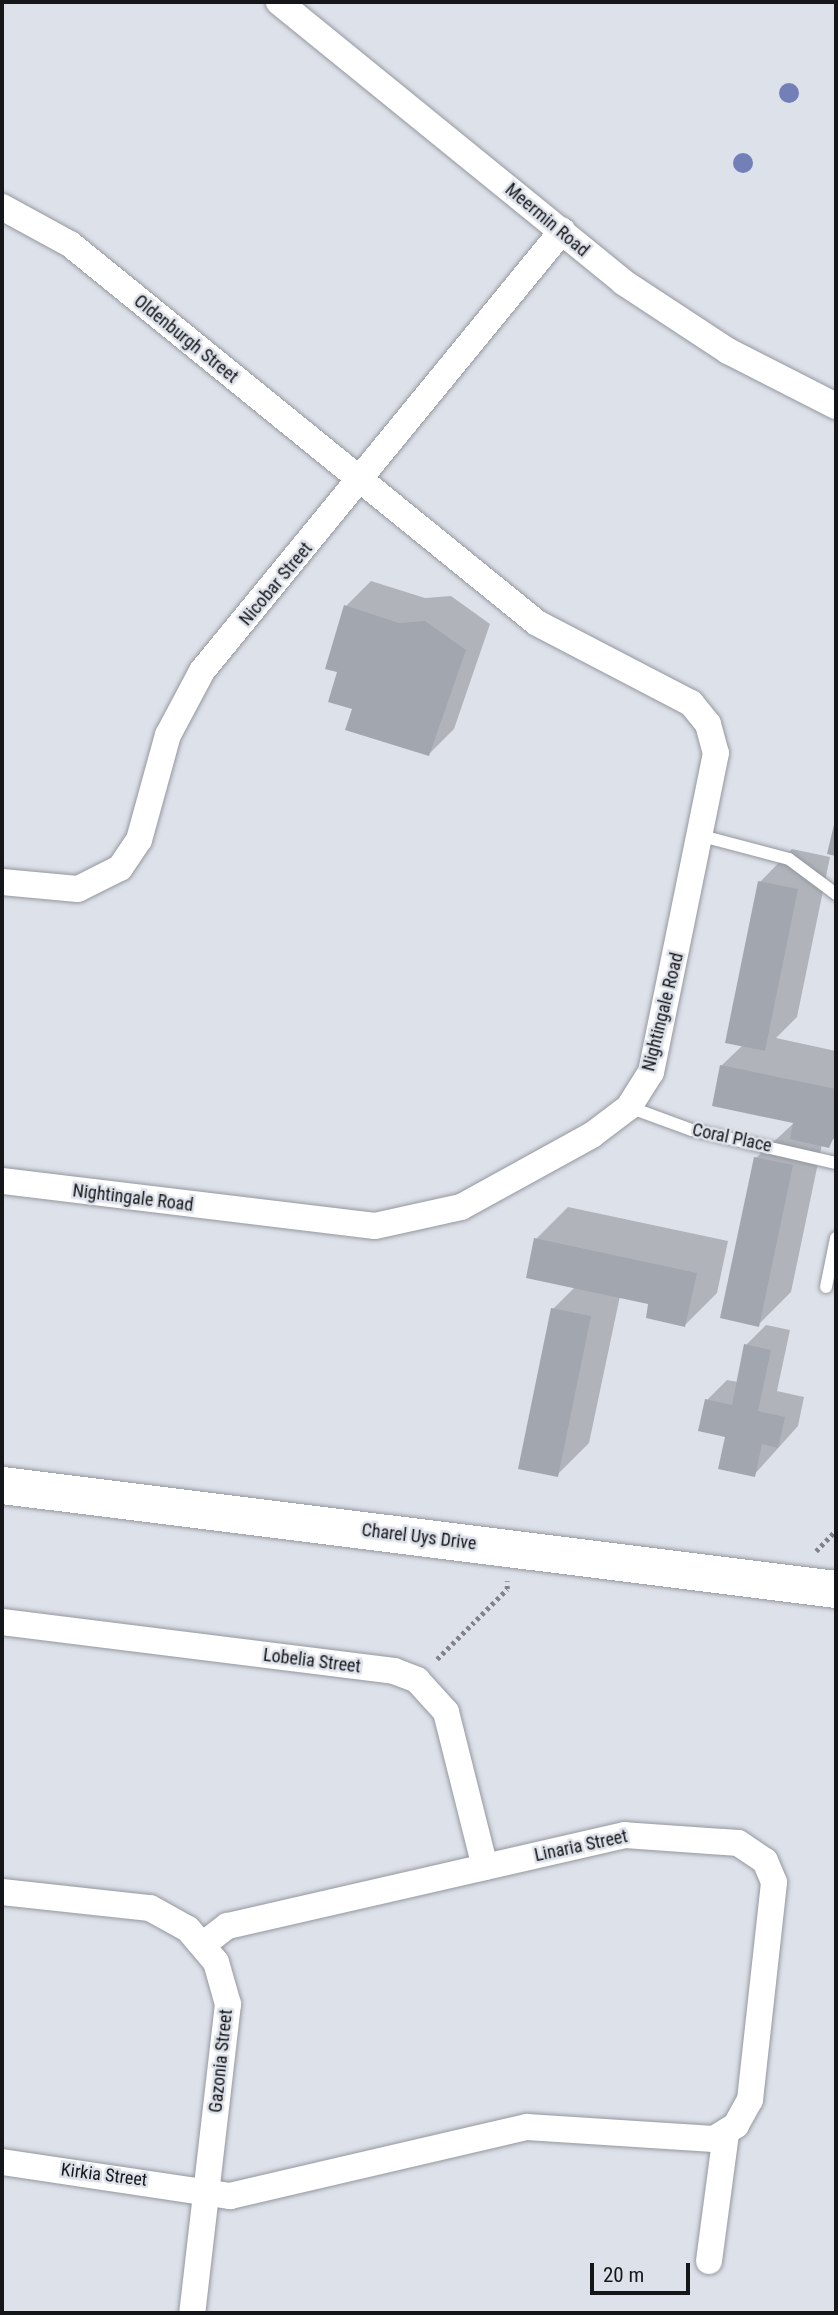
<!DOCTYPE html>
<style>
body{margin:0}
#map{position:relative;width:838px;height:2315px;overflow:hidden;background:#dde1e9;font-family:"Roboto Condensed",sans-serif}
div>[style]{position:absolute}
.shadow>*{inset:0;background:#0003}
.building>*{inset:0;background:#a2a6af}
.path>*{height:4.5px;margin-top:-2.25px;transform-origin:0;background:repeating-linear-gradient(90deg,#818389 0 3.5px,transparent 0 7px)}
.roads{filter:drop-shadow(0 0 2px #9497a0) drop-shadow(0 0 2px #9497a0)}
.lane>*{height:12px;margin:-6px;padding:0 6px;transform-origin:6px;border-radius:6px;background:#fff}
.street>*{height:26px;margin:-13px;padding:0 13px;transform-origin:13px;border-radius:13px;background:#fff}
.secondary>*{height:37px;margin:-18.5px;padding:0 18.5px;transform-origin:18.5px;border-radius:18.5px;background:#fff}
.trees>*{width:20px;height:20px;margin:-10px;border-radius:50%;background:#7380b7}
span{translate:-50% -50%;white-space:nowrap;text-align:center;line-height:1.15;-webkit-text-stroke:5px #dde1e9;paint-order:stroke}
.street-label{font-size:18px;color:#151619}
.frame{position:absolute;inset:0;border:4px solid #151619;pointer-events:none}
.scale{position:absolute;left:590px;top:2263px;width:100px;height:32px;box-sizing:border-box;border:4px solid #151619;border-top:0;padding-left:9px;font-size:21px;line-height:24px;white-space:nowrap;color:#151619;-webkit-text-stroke:5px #dde1e9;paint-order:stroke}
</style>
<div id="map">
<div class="shadow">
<div style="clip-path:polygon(371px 581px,425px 598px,451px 596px,490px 624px,454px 729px,429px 754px,354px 708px,339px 671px,346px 606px)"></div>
<div style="clip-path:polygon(792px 849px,830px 857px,797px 1017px,776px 1038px,836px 1051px,836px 1138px,822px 1144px,791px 1292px,758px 1325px,756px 1158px,795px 1122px,714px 1104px,722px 1065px,743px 1045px,760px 882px)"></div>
<div style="clip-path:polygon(568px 1207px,728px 1241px,717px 1293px,685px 1325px,650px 1303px,620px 1296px,589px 1443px,557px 1475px,553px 1309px,575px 1287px,536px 1239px)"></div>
<div style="clip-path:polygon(766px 1325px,790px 1330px,777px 1391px,804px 1397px,798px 1426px,754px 1475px,707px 1400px,727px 1380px,738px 1382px,746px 1345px)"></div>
</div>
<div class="building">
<div style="clip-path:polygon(344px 605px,399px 623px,425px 621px,466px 650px,429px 756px,345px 730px,352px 709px,328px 702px,337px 672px,325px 669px)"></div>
<div style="clip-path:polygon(836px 816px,836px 856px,827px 854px)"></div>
<div style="clip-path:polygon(758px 881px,798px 889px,765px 1051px,725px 1043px)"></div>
<div style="clip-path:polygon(720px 1065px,836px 1089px,836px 1132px,829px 1148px,790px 1139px,793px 1123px,712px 1106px)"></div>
<div style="clip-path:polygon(754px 1157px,793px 1165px,759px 1327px,720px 1318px)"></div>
<div style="clip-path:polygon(534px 1238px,697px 1273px,685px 1327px,646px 1318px,648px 1304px,526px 1278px)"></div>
<div style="clip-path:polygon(551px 1308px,591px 1316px,558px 1477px,518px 1469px)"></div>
<div style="clip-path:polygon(744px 1344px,771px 1350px,758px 1411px,785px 1417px,778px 1448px,762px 1444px,755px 1477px,718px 1469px,725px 1437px,698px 1431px,705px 1399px,732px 1405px)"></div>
</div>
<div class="path">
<div style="left:816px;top:1551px;width:29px;rotate:-46deg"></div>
<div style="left:437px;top:1659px;width:99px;rotate:-45deg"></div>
<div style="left:507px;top:1589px;width:8px;rotate:-90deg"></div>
</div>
<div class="roads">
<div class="lane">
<div style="left:702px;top:836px;width:90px;rotate:14.8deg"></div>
<div style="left:789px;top:859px;width:59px;rotate:36.7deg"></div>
<div style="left:629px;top:1107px;width:67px;rotate:20.1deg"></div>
<div style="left:692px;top:1130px;width:148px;rotate:12.9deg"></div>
<div style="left:826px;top:1287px;width:50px;rotate:-78.5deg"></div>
</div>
<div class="street">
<div style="left:279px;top:2px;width:444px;rotate:39.1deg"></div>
<div style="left:623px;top:282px;width:126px;rotate:33.3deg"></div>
<div style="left:728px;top:351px;width:121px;rotate:27deg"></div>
<div style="left:2px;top:207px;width:77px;rotate:28.6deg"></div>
<div style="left:70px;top:244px;width:601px;rotate:39.06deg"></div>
<div style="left:537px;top:623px;width:174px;rotate:27.5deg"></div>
<div style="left:691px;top:703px;width:27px;rotate:51deg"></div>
<div style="left:708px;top:724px;width:30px;rotate:75deg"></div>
<div style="left:716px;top:753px;width:326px;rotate:101.5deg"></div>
<div style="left:651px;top:1072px;width:41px;rotate:122.2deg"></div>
<div style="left:629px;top:1107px;width:46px;rotate:142.9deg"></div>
<div style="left:592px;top:1135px;width:149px;rotate:151.2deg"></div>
<div style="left:461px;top:1207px;width:88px;rotate:167.5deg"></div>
<div style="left:375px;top:1226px;width:376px;rotate:-173.1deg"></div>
<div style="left:2px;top:882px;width:76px;rotate:5.3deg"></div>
<div style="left:78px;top:889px;width:47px;rotate:-26.6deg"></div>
<div style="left:120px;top:868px;width:34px;rotate:-56deg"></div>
<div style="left:139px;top:840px;width:109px;rotate:-74.6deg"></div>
<div style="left:168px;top:735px;width:72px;rotate:-62deg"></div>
<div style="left:202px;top:671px;width:569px;rotate:-50.71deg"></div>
<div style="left:2px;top:1622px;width:395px;rotate:7.1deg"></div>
<div style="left:394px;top:1671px;width:25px;rotate:21deg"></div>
<div style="left:417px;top:1680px;width:43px;rotate:47.8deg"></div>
<div style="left:446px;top:1712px;width:160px;rotate:75.9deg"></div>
<div style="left:2px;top:1892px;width:149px;rotate:6.2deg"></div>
<div style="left:150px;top:1908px;width:43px;rotate:28.9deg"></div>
<div style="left:188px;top:1929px;width:43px;rotate:49.7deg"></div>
<div style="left:216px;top:1962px;width:44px;rotate:74.1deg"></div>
<div style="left:228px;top:2004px;width:311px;rotate:96.6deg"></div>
<div style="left:2px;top:2162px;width:231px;rotate:8.5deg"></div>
<div style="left:230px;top:2196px;width:305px;rotate:-13.1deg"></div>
<div style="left:527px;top:2127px;width:187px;rotate:3.7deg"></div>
<div style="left:714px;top:2139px;width:26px;rotate:-32deg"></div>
<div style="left:736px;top:2125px;width:29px;rotate:-61deg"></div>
<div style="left:750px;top:2100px;width:219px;rotate:-83.7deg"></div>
<div style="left:774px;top:1882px;width:23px;rotate:-113deg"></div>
<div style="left:765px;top:1861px;width:32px;rotate:-146deg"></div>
<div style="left:738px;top:1843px;width:113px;rotate:-176deg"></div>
<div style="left:625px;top:1835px;width:408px;rotate:167.1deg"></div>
<div style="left:227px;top:1926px;width:29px;rotate:142deg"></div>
<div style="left:709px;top:2261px;width:128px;rotate:-82.4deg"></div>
</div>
<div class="secondary">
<div style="left:2px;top:1485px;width:840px;rotate:7.11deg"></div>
</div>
</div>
<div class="trees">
<div style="left:789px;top:93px"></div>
<div style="left:743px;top:163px"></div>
</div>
<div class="street-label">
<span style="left:547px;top:220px;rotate:40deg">Meermin Road</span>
<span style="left:186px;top:339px;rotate:39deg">Oldenburgh Street</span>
<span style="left:276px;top:584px;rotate:-50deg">Nicobar Street</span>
<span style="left:663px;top:1012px;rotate:-76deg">Nightingale Road</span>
<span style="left:732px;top:1138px;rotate:12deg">Coral Place</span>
<span style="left:133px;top:1198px;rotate:7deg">Nightingale Road</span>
<span style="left:419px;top:1537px;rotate:7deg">Charel Uys Drive</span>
<span style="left:312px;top:1661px;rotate:7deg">Lobelia Street</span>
<span style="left:581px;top:1846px;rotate:-12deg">Linaria Street</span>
<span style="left:221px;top:2061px;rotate:-84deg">Gazonia Street</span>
<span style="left:104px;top:2175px;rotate:7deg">Kirkia Street</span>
</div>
<div class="frame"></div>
<div class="scale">20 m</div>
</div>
